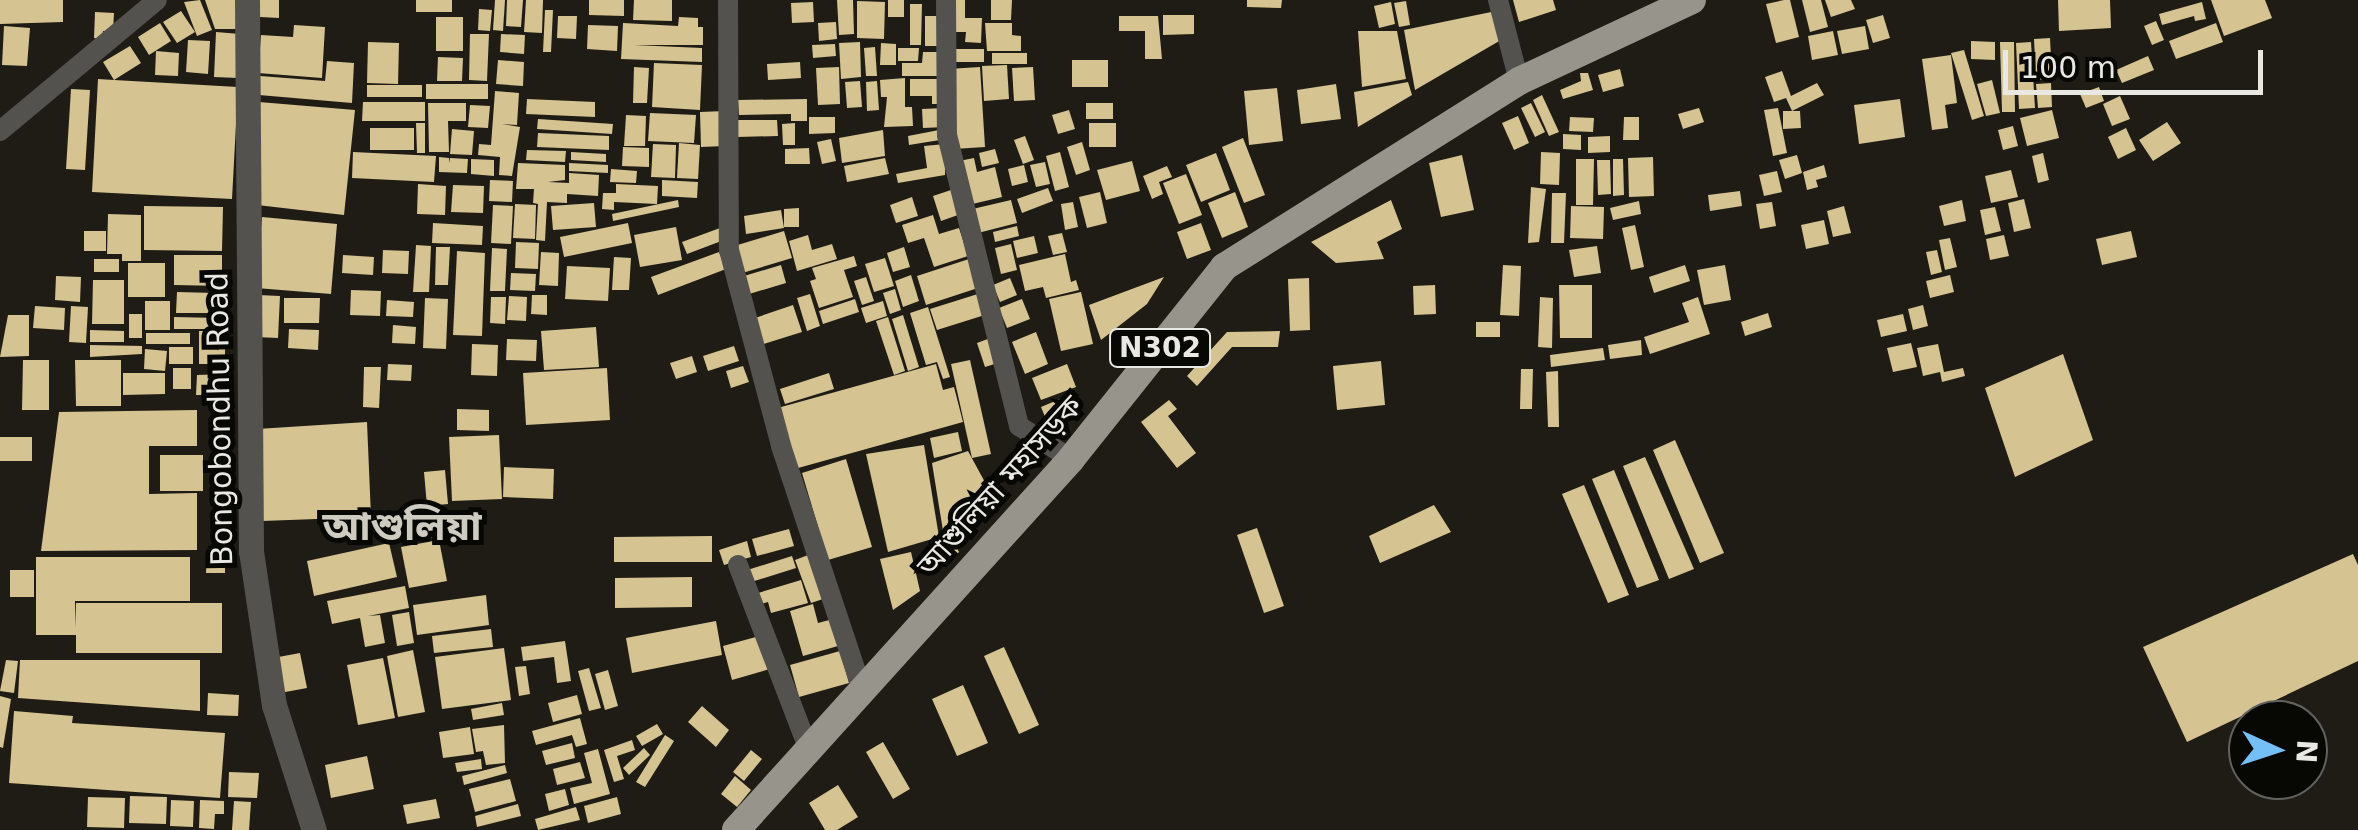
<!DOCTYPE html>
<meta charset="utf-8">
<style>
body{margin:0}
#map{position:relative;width:2358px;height:830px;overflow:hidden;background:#1e1c15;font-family:"DejaVu Sans","Noto Sans Bengali",sans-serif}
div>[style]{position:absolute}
.building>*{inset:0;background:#d5c391}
.minor>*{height:20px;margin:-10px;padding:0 10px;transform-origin:10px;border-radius:10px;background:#54524f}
.tertiary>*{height:25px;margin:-12.5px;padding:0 12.5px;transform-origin:12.5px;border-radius:12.5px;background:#54524f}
.trunk>*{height:28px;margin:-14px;padding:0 14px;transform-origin:14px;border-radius:14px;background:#97948c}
span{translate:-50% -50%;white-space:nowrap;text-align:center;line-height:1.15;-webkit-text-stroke:10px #070704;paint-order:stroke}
.shield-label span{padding:2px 8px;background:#070704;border:2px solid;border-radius:8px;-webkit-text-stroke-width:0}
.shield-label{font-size:28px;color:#e9e8e3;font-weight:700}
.street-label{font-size:30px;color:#e9e8e3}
.district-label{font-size:40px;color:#cecbc1;font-weight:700}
.north{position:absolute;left:2228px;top:700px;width:100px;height:100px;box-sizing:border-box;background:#070704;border:2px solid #61615d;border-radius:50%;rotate:93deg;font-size:28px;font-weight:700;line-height:40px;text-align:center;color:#e9e8e3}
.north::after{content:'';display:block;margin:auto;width:35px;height:45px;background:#74c0f6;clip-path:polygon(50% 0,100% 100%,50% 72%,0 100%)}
.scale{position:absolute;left:2003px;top:50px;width:260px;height:45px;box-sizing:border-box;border:5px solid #e9e8e3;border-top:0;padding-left:12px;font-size:30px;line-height:35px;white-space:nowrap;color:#e9e8e3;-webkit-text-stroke:8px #070704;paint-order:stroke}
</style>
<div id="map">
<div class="building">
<div style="clip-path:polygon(0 0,63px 0,63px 22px,0 24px)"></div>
<div style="clip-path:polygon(200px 0,212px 30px,197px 36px,184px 2px)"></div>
<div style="clip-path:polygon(205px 0,240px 0,240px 29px,215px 29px)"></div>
<div style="clip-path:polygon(260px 0,279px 0,279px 18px,260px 17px)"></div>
<div style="clip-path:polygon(416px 0,452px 0,452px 12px,416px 12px)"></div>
<div style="clip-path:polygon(495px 0,505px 0,503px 31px,493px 30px)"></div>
<div style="clip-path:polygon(507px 0,523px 0,521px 27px,506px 26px)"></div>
<div style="clip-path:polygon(526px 0,543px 0,542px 33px,524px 32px)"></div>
<div style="clip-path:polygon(589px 0,624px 0,624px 16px,589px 15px)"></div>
<div style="clip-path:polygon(634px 0,672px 0,672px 21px,633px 20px)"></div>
<div style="clip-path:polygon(837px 0,853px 0,854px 34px,839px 35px)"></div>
<div style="clip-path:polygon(888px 0,904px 0,904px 17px,888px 17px)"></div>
<div style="clip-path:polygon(949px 0,965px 0,965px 18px,982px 18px,981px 43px,965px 42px,966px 32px,949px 32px)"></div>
<div style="clip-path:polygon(991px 0,1012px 0,1011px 20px,991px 20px)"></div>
<div style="clip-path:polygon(1247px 0,1282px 0,1281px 8px,1247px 7px)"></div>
<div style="clip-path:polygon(1513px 0,1553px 0,1556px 10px,1519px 22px)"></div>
<div style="clip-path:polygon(1784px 0,1790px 0,1799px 37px,1776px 43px,1766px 4px)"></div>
<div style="clip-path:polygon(1802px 0,1821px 0,1828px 27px,1810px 32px)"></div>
<div style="clip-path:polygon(1825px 0,1851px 0,1855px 9px,1831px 17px)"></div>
<div style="clip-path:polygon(2058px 0,2110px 0,2111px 28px,2059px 31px)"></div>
<div style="clip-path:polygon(2211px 0,2265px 0,2272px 18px,2224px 36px)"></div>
<div style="clip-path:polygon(857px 1px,885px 2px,884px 39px,857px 38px)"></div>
<div style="clip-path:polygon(1406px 1px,1410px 25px,1399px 27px,1394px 3px)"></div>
<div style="clip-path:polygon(813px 2px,814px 22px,792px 23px,791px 3px)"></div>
<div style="clip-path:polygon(1391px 2px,1395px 24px,1379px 28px,1374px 6px)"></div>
<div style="clip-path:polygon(2202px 2px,2206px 19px,2195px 21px,2194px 16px,2162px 25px,2159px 14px)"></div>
<div style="clip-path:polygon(910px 4px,922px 4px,921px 45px,910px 45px)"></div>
<div style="clip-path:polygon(479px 9px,492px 10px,490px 31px,478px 30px)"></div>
<div style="clip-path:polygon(545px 10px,553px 10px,551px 52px,543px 52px)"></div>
<div style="clip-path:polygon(181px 11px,195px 32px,177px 43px,163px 22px)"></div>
<div style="clip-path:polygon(1496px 11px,1501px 40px,1415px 90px,1404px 30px)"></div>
<div style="clip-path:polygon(95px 12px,114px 13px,113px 32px,103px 31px,102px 39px,94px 38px)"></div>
<div style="clip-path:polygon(1163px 15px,1194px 15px,1194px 34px,1163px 35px)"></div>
<div style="clip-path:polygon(1883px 15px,1890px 38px,1873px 43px,1866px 20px)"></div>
<div style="clip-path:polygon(558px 16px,577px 16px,576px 39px,557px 38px)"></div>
<div style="clip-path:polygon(925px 16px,941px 16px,941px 46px,925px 46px)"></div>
<div style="clip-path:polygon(1119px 16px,1158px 16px,1162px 59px,1145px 59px,1145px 31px,1119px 31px)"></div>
<div style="clip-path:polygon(436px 17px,463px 17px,463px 51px,436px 51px)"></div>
<div style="clip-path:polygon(679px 17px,698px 18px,698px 27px,703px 27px,703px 45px,634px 45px,702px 48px,702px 62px,621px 59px,623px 23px,678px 26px)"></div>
<div style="clip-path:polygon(2156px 21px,2164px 40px,2152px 45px,2144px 26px)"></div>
<div style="clip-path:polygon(836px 22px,837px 39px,819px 41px,818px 23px)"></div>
<div style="clip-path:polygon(160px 23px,171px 41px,149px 55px,138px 37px)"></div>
<div style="clip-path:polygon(985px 23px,1012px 23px,1012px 35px,1021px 36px,1021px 51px,987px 51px)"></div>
<div style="clip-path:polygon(2216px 23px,2223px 42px,2176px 59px,2169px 41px)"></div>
<div style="clip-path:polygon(294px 25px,325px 27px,322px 78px,258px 73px,261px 35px,293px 37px)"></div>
<div style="clip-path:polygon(588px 25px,618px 26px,617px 51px,587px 49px)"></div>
<div style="clip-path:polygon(4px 26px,30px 28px,27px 66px,2px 65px)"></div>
<div style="clip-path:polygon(1865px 26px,1869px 49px,1842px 54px,1837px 31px)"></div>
<div style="clip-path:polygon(1358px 31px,1397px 31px,1406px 79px,1362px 87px)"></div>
<div style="clip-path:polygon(1833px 31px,1838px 55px,1812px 60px,1808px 36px)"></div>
<div style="clip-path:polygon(216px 32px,240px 34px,238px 78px,214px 77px)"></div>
<div style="clip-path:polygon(470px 34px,489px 34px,487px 81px,469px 80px)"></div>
<div style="clip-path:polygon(501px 34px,525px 35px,524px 54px,500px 52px)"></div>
<div style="clip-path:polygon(2050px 38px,2052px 79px,2036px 80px,2034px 39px)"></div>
<div style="clip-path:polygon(188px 40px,210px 41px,208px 74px,186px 72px)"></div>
<div style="clip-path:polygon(1971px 41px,1995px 42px,1995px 60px,1971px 59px)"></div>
<div style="clip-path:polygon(368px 42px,399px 43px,398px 84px,367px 83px)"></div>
<div style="clip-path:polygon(860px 42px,861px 77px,841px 79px,839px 43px)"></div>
<div style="clip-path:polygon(2000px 42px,2014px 42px,2015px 112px,2002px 112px)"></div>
<div style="clip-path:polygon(2031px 42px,2035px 108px,2019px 109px,2016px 43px)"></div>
<div style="clip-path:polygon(881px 43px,896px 44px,896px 65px,880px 65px)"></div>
<div style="clip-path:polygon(835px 44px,836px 56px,813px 58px,812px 45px)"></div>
<div style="clip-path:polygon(130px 46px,141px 63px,114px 80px,238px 87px,232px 199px,92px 192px,98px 79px,114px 80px,103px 62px)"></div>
<div style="clip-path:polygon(875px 47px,877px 76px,866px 76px,864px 48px)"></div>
<div style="clip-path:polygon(898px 48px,919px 48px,918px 61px,898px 61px)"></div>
<div style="clip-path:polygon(949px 49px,984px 49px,984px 62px,949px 62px)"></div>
<div style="clip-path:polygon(1964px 50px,1984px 116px,1972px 120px,1951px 53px)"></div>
<div style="clip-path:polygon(156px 51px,179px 53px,178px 76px,155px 75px)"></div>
<div style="clip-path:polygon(923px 52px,940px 52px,939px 76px,902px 76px,902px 63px,922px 63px)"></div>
<div style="clip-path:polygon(992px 53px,1027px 53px,1027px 64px,992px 64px)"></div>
<div style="clip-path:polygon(1951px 55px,1957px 103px,1945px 105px,1948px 128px,1932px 130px,1922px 59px)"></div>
<div style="clip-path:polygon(2148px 56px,2154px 70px,2122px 83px,2116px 70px)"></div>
<div style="clip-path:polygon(438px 57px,463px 58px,462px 81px,437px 81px)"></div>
<div style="clip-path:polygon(498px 60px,524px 62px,523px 86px,496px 84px)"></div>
<div style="clip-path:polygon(1072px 60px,1108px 60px,1108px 87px,1072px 87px)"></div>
<div style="clip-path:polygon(327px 61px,354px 63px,352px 103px,259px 95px,260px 76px,325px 81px)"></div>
<div style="clip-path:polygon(800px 62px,801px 78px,768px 80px,767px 64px)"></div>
<div style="clip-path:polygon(654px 63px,702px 65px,700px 110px,652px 107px)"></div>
<div style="clip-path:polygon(1007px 65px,1009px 99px,984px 101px,982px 66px)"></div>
<div style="clip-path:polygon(634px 67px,649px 68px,647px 103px,633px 103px)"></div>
<div style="clip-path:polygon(839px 67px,840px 104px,818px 105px,816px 68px)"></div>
<div style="clip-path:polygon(980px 67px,985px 147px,954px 149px,948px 69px)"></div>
<div style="clip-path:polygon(1033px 67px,1035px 100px,1014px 101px,1012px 68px)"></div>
<div style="clip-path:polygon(1620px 69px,1624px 86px,1603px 92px,1598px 75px)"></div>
<div style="clip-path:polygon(1782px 71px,1791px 96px,1817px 83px,1824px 95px,1792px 111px,1786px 98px,1774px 102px,1765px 77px)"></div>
<div style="clip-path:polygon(1580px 73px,1588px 73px,1593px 90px,1563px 99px,1560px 90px,1581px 81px)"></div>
<div style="clip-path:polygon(905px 78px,905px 107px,912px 107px,913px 126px,884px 127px,887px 97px,881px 97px,880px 80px)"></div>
<div style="clip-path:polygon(910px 79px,942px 79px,941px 104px,932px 104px,932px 96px,910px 96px)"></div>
<div style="clip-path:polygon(1992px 80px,2000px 113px,1986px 116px,1977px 84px)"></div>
<div style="clip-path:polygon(860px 81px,862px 107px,847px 108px,845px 82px)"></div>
<div style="clip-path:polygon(877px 81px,879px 110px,867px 111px,866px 82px)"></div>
<div style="clip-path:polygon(1408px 82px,1412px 95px,1358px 127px,1354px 92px)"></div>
<div style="clip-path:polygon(2051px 83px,2052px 107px,2038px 108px,2036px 84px)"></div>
<div style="clip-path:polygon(426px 84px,488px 84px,488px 99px,426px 99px)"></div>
<div style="clip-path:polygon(1336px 84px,1341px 119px,1301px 124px,1297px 90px)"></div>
<div style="clip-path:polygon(367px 85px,422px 85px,422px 97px,367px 97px)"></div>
<div style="clip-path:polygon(2099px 87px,2104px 101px,2086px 108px,2080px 94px)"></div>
<div style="clip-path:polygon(1277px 88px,1283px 141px,1249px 145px,1244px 91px)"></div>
<div style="clip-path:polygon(71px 89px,90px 90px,85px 170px,66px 169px)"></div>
<div style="clip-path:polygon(495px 91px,519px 93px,517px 125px,502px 124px,520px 127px,512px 176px,499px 175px,500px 157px,478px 155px,479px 144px,491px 145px)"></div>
<div style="clip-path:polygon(1542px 95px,1559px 132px,1549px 136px,1533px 100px)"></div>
<div style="clip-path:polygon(2120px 96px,2130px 119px,2112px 126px,2103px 104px)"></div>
<div style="clip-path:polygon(527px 99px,595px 102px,595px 117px,526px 114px)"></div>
<div style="clip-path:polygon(807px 99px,807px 121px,791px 121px,791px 114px,739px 115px,738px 100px)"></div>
<div style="clip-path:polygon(1900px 99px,1905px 137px,1859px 144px,1854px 105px)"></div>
<div style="clip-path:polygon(259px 102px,355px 110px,344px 215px,257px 205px)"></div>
<div style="clip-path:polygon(363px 102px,425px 102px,425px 121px,362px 121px)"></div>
<div style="clip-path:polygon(428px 103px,466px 103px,466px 121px,448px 121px,449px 152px,429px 152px)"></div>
<div style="clip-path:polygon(1086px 103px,1113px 103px,1113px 119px,1086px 119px)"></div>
<div style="clip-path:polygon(1531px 103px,1545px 132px,1535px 137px,1521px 108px)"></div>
<div style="clip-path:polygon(470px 105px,490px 106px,488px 128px,468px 127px)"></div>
<div style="clip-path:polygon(944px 108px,945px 127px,923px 128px,922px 109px)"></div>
<div style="clip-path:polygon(1699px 108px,1704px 122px,1683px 129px,1678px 114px)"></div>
<div style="clip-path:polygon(1778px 108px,1787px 153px,1773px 156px,1764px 110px)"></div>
<div style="clip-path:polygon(1069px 110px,1075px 129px,1058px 134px,1052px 115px)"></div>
<div style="clip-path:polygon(2052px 110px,2059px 138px,2027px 146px,2020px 118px)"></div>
<div style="clip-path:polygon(725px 111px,725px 146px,701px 147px,700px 112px)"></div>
<div style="clip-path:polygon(1783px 111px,1800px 111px,1801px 128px,1783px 129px)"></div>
<div style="clip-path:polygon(650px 113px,696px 115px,694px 143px,648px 141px)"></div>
<div style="clip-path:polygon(626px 115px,646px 116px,645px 146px,624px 146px)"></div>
<div style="clip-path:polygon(1518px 116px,1529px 143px,1514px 150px,1502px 123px)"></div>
<div style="clip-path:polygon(809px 117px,835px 117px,835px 133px,809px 134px)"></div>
<div style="clip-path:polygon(1570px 117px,1594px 118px,1593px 132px,1569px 131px)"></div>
<div style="clip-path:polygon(1624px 117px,1639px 117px,1639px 140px,1623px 140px)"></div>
<div style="clip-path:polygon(538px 119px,613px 124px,612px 134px,537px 129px)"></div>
<div style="clip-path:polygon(737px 120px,777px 120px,778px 136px,737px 137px)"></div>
<div style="clip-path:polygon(2167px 122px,2181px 143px,2153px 161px,2139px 140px)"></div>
<div style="clip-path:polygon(416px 123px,425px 123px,425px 153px,417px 153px)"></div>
<div style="clip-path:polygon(795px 123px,795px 145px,783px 145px,782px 124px)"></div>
<div style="clip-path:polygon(1089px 123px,1116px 123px,1116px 147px,1089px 147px)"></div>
<div style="clip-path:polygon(2013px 126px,2018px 146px,2003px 150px,1998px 130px)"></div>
<div style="clip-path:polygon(370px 128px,414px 128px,414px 150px,370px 150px)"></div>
<div style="clip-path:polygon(2126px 128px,2136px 150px,2118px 159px,2108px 137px)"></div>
<div style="clip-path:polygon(452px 129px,474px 131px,472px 155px,450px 154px)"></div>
<div style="clip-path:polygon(883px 130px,885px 156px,842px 163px,839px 138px)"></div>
<div style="clip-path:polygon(939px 130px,940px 140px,909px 145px,908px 136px)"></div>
<div style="clip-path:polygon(538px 133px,609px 136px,609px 150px,537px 147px)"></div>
<div style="clip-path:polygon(1563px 134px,1581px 135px,1581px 150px,1563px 149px)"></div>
<div style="clip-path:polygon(1025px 136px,1034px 160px,1023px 164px,1014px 140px)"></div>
<div style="clip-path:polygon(1610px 136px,1610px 152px,1588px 153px,1588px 137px)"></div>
<div style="clip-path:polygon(1243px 138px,1265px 195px,1244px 203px,1222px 147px)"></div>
<div style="clip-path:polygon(831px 139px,836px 161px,822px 164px,817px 142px)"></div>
<div style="clip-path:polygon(1082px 142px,1090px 170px,1076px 175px,1067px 147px)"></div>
<div style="clip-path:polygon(679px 143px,700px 145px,698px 179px,677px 178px)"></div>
<div style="clip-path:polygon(653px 144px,676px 145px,675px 178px,651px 177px)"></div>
<div style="clip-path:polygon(945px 144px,945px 175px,898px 183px,896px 174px,927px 168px,924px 146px)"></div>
<div style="clip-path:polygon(623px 147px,649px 148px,649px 167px,622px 166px)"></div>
<div style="clip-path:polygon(809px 148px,810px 164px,785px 164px,785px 149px)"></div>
<div style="clip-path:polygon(995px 149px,999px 163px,982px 167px,979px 153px)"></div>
<div style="clip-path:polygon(527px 150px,566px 151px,565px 162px,526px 160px)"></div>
<div style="clip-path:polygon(353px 152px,436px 156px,434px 182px,352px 178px)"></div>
<div style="clip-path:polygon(571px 152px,606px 154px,606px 162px,571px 160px)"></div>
<div style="clip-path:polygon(1060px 152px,1069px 187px,1055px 191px,1046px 156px)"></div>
<div style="clip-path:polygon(1541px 152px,1560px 153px,1559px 185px,1540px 184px)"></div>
<div style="clip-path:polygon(1216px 153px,1230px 190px,1201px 202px,1186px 165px)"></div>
<div style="clip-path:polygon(2043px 153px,2049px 180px,2038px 183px,2032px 156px)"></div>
<div style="clip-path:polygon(1462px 155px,1474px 210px,1441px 217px,1429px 163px)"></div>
<div style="clip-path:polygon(1797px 155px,1802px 173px,1785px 179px,1779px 160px)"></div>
<div style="clip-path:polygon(439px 157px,449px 158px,449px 163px,450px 158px,468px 159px,467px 173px,439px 172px)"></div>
<div style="clip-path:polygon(1653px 157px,1654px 196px,1629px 197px,1628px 158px)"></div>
<div style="clip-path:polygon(885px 158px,889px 174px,847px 182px,844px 166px)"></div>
<div style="clip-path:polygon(974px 158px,977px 172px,995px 167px,1002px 197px,964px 206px,954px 162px)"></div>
<div style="clip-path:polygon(471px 159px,494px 160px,494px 176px,471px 174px)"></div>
<div style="clip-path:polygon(1576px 159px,1594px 159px,1593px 205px,1576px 205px)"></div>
<div style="clip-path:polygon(1613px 159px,1623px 159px,1624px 195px,1613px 196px)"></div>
<div style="clip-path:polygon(1597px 160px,1610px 160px,1611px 194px,1598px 195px)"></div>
<div style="clip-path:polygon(1132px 161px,1140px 191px,1106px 200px,1097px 170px)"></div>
<div style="clip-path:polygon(1045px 162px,1050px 184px,1036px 187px,1030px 165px)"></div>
<div style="clip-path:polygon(518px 163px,565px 165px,565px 180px,548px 182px,569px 183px,569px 173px,599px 175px,598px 196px,567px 194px,567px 203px,547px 202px,545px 241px,536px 240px,538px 204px,533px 203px,534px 189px,516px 189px)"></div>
<div style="clip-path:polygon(569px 163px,608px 165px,608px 173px,569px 171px)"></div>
<div style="clip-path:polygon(1024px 165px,1028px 182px,1012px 186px,1008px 169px)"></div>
<div style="clip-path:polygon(1824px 165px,1827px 177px,1816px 180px,1818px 187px,1807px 190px,1803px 172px)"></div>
<div style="clip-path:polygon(1167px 166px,1172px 177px,1159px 182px,1163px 194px,1152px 199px,1143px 176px)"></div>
<div style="clip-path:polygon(611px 169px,637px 171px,636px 183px,610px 182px)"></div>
<div style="clip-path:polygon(2011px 170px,2018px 197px,1991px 203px,1985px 176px)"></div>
<div style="clip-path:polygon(1777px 171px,1782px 192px,1764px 196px,1759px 175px)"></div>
<div style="clip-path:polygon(1186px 174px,1202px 215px,1179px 224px,1163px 183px)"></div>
<div style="clip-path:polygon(490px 180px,513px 181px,512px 202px,489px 201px)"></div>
<div style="clip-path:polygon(662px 180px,698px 182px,697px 198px,662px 196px)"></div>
<div style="clip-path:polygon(418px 184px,446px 186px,445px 215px,417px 214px)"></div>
<div style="clip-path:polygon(616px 184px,658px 186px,657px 204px,614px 202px,614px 210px,602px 209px,603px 193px,616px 193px)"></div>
<div style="clip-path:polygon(453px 185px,484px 186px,483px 213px,451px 212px)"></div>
<div style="clip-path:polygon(1531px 187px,1546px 189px,1539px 242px,1528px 243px)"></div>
<div style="clip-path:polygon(1048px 188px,1053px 201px,1022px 213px,1017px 199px)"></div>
<div style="clip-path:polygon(951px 190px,958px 215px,941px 221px,933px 196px)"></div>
<div style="clip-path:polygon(1740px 191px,1742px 206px,1710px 211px,1708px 195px)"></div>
<div style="clip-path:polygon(1100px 192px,1107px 223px,1087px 228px,1079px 197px)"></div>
<div style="clip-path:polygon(1235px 192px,1248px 227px,1222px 238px,1208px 203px)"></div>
<div style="clip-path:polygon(1552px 193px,1566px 193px,1564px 243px,1551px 243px)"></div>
<div style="clip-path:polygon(912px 197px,918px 216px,896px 223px,890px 205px)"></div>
<div style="clip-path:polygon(2024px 199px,2031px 228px,2014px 232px,2008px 203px)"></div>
<div style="clip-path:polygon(678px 200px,679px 207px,613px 221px,612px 214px)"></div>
<div style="clip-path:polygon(1011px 200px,1017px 223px,970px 235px,964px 211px)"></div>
<div style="clip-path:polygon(1391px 200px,1402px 229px,1377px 242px,1384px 259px,1336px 263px,1311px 242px)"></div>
<div style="clip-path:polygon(1962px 200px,1966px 221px,1944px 226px,1939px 206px)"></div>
<div style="clip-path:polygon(1639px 201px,1641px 214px,1613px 220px,1610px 208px)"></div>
<div style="clip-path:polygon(1073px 202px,1078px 227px,1065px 230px,1061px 204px)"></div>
<div style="clip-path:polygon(1772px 202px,1776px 226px,1760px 229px,1756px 204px)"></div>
<div style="clip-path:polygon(594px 203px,596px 227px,553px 230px,551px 206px)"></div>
<div style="clip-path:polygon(515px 204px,536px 205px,535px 239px,513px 238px)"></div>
<div style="clip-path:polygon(493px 205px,513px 206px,511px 244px,491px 243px)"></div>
<div style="clip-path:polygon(144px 206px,223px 207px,222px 251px,144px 250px)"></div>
<div style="clip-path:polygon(1571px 206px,1604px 207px,1603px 239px,1570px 238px)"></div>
<div style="clip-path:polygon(1844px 206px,1851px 233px,1833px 237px,1827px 211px)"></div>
<div style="clip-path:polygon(1995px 207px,2001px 231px,1985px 235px,1980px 210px)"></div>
<div style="clip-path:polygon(799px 208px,799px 227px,784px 227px,784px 209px)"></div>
<div style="clip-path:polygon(781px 210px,784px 228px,746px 234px,744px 216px)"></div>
<div style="clip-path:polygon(108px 214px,141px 215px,141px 261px,122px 261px,122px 254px,107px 254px)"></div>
<div style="clip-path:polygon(933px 215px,939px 234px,959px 228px,968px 256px,934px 267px,924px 238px,908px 243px,902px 225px)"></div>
<div style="clip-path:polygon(262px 217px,337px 224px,331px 294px,256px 288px)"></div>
<div style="clip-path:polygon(1824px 220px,1829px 244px,1806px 249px,1801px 225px)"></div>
<div style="clip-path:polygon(433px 223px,483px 226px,482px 245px,432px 243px)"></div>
<div style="clip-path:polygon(628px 223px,632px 243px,564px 257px,560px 237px)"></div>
<div style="clip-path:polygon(1201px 223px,1211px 250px,1187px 259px,1177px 232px)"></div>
<div style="clip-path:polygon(1635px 225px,1644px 267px,1631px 270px,1622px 228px)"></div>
<div style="clip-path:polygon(1017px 226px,1019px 236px,995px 242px,993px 232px)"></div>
<div style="clip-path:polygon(676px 227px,682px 260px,640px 267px,634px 235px)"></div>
<div style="clip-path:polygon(720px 228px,724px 240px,687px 254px,682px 242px)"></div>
<div style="clip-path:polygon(84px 231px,106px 231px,106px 251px,84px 251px)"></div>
<div style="clip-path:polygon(784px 231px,792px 258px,739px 274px,731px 247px)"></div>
<div style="clip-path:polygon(2131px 231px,2137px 257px,2102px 265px,2096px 239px)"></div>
<div style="clip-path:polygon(1062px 233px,1067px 252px,1053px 255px,1048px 236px)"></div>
<div style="clip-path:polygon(808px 235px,812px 250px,832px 244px,837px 259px,797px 271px,789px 241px)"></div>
<div style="clip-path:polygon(2004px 235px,2009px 256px,1990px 260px,1986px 239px)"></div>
<div style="clip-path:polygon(1034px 236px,1038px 253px,1017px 258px,1013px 241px)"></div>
<div style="clip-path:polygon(1950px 238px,1957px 267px,1945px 270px,1939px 240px)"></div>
<div style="clip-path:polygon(516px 242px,539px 243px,538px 269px,515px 268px)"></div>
<div style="clip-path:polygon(1011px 244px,1017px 270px,1001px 274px,995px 248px)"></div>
<div style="clip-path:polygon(416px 245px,431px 246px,429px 292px,413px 292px)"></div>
<div style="clip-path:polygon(1597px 246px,1601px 273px,1574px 277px,1569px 250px)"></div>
<div style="clip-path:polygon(436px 247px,450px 247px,448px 285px,435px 285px)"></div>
<div style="clip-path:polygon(904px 247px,910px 267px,893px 272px,887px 253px)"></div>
<div style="clip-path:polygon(492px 248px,507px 249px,505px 291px,490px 291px)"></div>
<div style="clip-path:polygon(383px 250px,409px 251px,408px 274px,382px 273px)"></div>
<div style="clip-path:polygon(1937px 250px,1942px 272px,1931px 275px,1926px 252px)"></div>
<div style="clip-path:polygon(457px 251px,485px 253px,482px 336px,453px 335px)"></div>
<div style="clip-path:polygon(541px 252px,559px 253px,558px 286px,539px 285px)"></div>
<div style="clip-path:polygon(719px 252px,726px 269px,658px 295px,651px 277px)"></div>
<div style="clip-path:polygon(1065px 254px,1071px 282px,1076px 280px,1079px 290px,1046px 298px,1043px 287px,1025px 291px,1019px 265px)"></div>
<div style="clip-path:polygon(174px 255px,222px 255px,222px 286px,174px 285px)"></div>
<div style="clip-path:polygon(343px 255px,374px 257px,373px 275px,342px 273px)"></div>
<div style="clip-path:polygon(854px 256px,857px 266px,844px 270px,853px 297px,819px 308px,810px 281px,816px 279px,812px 268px)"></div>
<div style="clip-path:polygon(614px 257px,631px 258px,629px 290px,612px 290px)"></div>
<div style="clip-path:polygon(885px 258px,894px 286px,874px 292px,865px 264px)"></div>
<div style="clip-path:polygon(94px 259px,119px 259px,119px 272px,94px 272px)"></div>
<div style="clip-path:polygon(969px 259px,978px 288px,926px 305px,917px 276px)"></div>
<div style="clip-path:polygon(128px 263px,165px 263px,165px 297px,128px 297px)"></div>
<div style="clip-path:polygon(781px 265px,786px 283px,749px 294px,744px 276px)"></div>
<div style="clip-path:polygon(1503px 265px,1521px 266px,1519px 316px,1500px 315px)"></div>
<div style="clip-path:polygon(1685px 265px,1690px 281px,1654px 293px,1649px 277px)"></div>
<div style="clip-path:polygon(1725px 265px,1731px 300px,1704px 305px,1697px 270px)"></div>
<div style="clip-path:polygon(567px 266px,610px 268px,608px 301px,565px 299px)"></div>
<div style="clip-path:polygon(511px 273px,536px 274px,535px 291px,510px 290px)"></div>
<div style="clip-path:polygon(911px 275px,919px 301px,903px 307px,895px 281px)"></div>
<div style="clip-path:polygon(1950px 275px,1954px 292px,1930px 298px,1926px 281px)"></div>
<div style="clip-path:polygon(56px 276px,81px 277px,80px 302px,55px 300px)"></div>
<div style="clip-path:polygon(866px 277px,874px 301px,862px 305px,854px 281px)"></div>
<div style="clip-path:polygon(1164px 277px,1147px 304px,1101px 340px,1089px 305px)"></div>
<div style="clip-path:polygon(1010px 278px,1017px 295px,1000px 302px,993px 285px)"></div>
<div style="clip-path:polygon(1309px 278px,1310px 330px,1290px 331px,1288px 279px)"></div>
<div style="clip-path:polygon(93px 280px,124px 280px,124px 324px,92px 324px)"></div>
<div style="clip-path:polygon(1435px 285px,1436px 314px,1414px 315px,1413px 286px)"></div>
<div style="clip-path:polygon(1559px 285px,1592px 285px,1592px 338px,1560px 338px)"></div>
<div style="clip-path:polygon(895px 289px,901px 310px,890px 314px,883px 293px)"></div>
<div style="clip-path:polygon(351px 290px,381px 291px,380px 316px,350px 315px)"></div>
<div style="clip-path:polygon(177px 292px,215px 293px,215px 313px,176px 313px)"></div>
<div style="clip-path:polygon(1081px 292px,1093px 344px,1061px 351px,1049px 299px)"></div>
<div style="clip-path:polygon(981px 293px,988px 314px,937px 330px,930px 309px)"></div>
<div style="clip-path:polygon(810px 294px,820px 326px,807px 331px,797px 298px)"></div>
<div style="clip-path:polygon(258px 295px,280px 296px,278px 338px,256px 337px)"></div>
<div style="clip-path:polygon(532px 295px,547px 295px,547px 315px,531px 314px)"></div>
<div style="clip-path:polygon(509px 296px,527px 297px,526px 321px,507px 320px)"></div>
<div style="clip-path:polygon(491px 297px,506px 297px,505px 324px,490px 323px)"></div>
<div style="clip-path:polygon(1540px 297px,1553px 298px,1552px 348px,1538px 347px)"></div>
<div style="clip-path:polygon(1698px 297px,1710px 334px,1650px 354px,1644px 337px,1689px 322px,1682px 303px)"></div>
<div style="clip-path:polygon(284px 298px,320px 298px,319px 323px,284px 323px)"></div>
<div style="clip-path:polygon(425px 298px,448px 299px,446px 349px,423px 348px)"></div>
<div style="clip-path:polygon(855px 299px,859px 312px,823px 324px,819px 311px)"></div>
<div style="clip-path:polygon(1022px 299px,1030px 319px,1007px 328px,999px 308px)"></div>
<div style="clip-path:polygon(387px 300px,414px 302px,413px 317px,386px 316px)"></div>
<div style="clip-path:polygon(145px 301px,170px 301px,170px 330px,145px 330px)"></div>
<div style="clip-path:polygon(883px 301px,887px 316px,866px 323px,861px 308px)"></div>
<div style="clip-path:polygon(793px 305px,802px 332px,760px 345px,752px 319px)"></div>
<div style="clip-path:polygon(1923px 305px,1928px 326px,1913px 330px,1908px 309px)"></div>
<div style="clip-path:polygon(35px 306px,65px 308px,64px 330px,33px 328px)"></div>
<div style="clip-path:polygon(71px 306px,88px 307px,86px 343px,69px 342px)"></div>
<div style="clip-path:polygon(928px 307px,950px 377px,943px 379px,937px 362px,926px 365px,910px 313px)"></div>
<div style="clip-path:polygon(1768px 313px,1772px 327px,1745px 336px,1741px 322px)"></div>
<div style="clip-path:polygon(129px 314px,142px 314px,142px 338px,129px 338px)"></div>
<div style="clip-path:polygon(1903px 314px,1907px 331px,1881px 337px,1877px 320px)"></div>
<div style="clip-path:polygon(8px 315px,29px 315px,29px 356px,0 357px)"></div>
<div style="clip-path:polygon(903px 315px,919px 367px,908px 371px,892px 319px)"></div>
<div style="clip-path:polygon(174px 317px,220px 318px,220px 329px,174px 329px)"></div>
<div style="clip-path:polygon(888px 317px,905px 371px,894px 375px,876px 321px)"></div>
<div style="clip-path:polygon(1476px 322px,1500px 322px,1500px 337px,1476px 337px)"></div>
<div style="clip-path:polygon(393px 325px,416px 327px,415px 344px,392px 343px)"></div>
<div style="clip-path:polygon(596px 327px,599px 367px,544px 370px,541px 331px)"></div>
<div style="clip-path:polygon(289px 329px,319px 330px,318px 350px,288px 348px)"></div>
<div style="clip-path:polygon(90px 330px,124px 331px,124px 342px,90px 342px)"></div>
<div style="clip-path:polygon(199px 331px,225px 331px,225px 364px,199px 364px)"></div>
<div style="clip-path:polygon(1280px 331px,1278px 347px,1232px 347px,1197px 386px,1187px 376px,1227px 332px)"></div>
<div style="clip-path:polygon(1036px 332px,1048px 364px,1025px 374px,1012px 342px)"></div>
<div style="clip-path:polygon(146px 333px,190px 333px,190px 344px,146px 344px)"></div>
<div style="clip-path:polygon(993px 337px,1001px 362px,985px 367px,977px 343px)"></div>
<div style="clip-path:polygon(507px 339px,537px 340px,536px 361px,506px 360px)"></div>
<div style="clip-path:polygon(1641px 340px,1642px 355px,1610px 359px,1608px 345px)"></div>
<div style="clip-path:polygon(1911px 343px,1917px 367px,1893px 372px,1887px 348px)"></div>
<div style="clip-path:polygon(472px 344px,498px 345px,497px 376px,471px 375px)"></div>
<div style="clip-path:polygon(1938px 344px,1944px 372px,1963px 368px,1965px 376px,1942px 382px,1940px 372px,1923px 376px,1917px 348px)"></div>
<div style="clip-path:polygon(90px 345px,142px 346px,142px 354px,90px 357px)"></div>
<div style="clip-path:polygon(734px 346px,739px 361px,708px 371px,703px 356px)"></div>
<div style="clip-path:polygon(169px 347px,193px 347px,193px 364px,169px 364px)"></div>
<div style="clip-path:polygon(1603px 348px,1605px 360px,1551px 367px,1550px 355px)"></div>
<div style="clip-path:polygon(145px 349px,167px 351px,165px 371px,144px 369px)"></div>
<div style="clip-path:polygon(2063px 354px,2093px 440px,2015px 477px,1985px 388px)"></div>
<div style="clip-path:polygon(692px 356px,697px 372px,676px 379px,670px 363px)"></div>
<div style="clip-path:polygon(23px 360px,49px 360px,49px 410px,22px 410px)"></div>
<div style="clip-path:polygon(75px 360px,121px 360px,121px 406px,76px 406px)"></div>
<div style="clip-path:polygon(970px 360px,991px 454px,972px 458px,951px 364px)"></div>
<div style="clip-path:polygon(1381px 361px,1385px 405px,1337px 410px,1333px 366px)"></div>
<div style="clip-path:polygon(388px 364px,412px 365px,411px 381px,387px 380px)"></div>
<div style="clip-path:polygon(936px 364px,943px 390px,954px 387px,963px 422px,791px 470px,774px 409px)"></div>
<div style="clip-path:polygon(1067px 364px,1076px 387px,1041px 400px,1032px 378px)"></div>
<div style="clip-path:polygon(743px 366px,749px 382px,731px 388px,726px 371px)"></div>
<div style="clip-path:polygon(364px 367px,381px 367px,379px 408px,363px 407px)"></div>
<div style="clip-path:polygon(173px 368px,191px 368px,191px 389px,173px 389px)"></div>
<div style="clip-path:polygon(607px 368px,610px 420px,526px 425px,523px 373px)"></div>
<div style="clip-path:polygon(1521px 369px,1533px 369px,1532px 409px,1520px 409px)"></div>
<div style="clip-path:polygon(1558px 371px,1559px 427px,1548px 427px,1546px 372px)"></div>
<div style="clip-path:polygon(123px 373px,165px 373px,165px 394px,123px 395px)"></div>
<div style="clip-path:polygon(829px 373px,834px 389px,785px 404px,780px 389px)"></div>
<div style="clip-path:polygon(226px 374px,226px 395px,196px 395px,197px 375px)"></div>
<div style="clip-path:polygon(1072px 394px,1080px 414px,1049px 427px,1041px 407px)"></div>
<div style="clip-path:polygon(1169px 400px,1177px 409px,1168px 416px,1196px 453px,1177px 468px,1141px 422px)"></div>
<div style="clip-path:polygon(457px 409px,489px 410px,489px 431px,457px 430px)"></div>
<div style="clip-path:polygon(197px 410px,197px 446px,149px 446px,149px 494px,197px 493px,197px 550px,41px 551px,59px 412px)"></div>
<div style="clip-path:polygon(367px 422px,371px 517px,262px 521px,257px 429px)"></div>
<div style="clip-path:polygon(958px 432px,962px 451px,934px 458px,930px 438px)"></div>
<div style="clip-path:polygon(499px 435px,502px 499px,452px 501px,449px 437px)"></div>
<div style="clip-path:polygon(0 437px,32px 437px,32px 461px,0 461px)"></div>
<div style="clip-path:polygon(1675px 440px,1724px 553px,1700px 563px,1653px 450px)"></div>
<div style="clip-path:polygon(924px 445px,939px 537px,888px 552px,866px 454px)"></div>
<div style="clip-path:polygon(968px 451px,993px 497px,978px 519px,955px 536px,951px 530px,944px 537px,932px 463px)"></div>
<div style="clip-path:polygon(160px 455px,203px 455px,203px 491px,160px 491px)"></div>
<div style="clip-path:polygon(1645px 457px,1694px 569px,1669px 579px,1623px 466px)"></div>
<div style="clip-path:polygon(846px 459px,872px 547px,828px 560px,802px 473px)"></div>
<div style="clip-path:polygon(504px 467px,554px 469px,553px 499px,503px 497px)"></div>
<div style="clip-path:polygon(445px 470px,448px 504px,427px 506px,424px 472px)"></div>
<div style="clip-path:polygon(1614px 470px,1659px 580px,1637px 588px,1592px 479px)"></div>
<div style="clip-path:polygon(1584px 485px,1629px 595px,1608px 603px,1562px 494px)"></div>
<div style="clip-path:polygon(1434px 505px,1451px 532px,1380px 563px,1369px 536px)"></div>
<div style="clip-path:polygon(452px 517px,456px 531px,421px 541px,418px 526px)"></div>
<div style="clip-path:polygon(1257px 528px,1284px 606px,1264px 613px,1237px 535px)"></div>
<div style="clip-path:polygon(789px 529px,794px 546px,757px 556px,752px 539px)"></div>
<div style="clip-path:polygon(950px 534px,959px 552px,946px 566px,940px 544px)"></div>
<div style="clip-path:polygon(712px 536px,712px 562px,614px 562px,614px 537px)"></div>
<div style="clip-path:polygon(439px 540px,447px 581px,409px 588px,401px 547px)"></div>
<div style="clip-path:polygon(747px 541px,751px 557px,724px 565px,719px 550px)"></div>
<div style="clip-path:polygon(389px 543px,397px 577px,314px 596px,307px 561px)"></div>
<div style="clip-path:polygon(207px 548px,225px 548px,225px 573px,206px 573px)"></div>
<div style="clip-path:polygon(816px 552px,832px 596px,811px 603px,795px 560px)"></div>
<div style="clip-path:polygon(911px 552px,920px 591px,893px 610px,880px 559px)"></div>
<div style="clip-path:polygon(2353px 554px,2358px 565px,2358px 661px,2187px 742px,2143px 647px)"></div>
<div style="clip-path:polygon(792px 556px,796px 568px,748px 583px,744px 571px)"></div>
<div style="clip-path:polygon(36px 557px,190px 557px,190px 601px,75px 601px,75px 628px,76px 603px,222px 603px,222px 653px,76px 653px,76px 635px,36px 635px)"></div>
<div style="clip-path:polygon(10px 570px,34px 570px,34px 597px,10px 597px)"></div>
<div style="clip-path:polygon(692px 577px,692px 607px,615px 608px,615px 578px)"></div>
<div style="clip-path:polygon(801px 580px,808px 603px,771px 613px,768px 602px,758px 605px,755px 594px)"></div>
<div style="clip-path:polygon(405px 586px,409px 608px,368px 616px,380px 615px,385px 643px,365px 647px,360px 618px,332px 624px,327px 601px)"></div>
<div style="clip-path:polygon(486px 595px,489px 625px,417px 635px,413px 605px)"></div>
<div style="clip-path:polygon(813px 604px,818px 623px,833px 619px,845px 644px,803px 656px,790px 611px)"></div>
<div style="clip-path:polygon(409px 612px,414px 643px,397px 646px,392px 615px)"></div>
<div style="clip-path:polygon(716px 621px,722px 655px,632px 673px,626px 638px)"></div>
<div style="clip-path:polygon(491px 629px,493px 647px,434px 653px,432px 636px)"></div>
<div style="clip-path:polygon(763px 635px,773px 668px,732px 680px,723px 646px)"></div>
<div style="clip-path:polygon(565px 641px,571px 681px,557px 683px,554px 657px,523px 661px,521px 647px)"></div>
<div style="clip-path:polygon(1004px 647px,1039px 725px,1019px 734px,984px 656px)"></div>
<div style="clip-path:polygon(504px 648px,511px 700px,442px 709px,435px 657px)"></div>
<div style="clip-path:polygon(413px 650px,425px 712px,398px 717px,387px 656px)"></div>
<div style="clip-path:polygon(840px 651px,849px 683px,799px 697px,790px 665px)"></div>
<div style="clip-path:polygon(300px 653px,307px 688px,280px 693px,273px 658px)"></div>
<div style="clip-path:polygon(383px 658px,395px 718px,358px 725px,347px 665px)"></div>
<div style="clip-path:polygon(6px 660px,18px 661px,14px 693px,0 691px)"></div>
<div style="clip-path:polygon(20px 660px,200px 660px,200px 711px,18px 698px)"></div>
<div style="clip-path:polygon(526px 666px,530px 694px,519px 696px,515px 667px)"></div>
<div style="clip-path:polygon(589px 668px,601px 708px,589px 711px,578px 671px)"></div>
<div style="clip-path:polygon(608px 670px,618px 706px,605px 710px,595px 674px)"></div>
<div style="clip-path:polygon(963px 685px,988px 743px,957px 756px,932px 699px)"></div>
<div style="clip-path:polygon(208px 693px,239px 695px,238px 716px,207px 715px)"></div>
<div style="clip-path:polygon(577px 695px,582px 714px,553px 722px,548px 703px)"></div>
<div style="clip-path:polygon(0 696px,11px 699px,3px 748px,0 747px)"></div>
<div style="clip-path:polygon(502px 703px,504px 715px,473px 720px,471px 709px)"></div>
<div style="clip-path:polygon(702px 706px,729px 730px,716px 747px,688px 722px)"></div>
<div style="clip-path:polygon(14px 711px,73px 716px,72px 723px,225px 733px,220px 798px,9px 783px)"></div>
<div style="clip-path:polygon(580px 718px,587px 744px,576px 747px,572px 735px,536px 745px,532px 731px)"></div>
<div style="clip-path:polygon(657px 724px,663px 734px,642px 746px,636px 736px)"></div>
<div style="clip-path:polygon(504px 725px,505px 763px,486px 765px,483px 751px,476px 752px,472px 729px)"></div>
<div style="clip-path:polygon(470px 727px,474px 754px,443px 758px,439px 732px)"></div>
<div style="clip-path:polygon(665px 735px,674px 741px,645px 787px,636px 782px)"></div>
<div style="clip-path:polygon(632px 740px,635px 750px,617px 756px,624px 779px,614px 782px,604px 750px)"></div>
<div style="clip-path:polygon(883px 742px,910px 789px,893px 799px,866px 752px)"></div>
<div style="clip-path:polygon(572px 743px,575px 758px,546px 765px,542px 751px)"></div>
<div style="clip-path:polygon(644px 748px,650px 755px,629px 775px,623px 768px)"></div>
<div style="clip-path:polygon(598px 749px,610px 794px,574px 804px,570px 788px,592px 783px,584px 753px)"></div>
<div style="clip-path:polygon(751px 750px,762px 759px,744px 781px,733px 772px)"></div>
<div style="clip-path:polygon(367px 756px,374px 789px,331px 798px,325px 765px)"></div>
<div style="clip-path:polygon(481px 759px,482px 769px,457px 772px,455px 763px)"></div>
<div style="clip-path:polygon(580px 762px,585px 778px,557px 785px,553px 769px)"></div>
<div style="clip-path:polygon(505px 765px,507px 773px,464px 785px,462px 776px)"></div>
<div style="clip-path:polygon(229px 772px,259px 773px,257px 798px,228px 797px)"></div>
<div style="clip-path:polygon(735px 776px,751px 790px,737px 807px,721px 794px)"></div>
<div style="clip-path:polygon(510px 779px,516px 801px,475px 812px,469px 789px)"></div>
<div style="clip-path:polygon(838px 785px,858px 817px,837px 830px,825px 830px,809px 803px)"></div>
<div style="clip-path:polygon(565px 789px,569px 805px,549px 811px,545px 794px)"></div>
<div style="clip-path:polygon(130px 796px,167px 797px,166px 824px,129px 823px)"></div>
<div style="clip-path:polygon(88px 797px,125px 798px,124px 828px,87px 827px)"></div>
<div style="clip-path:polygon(617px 797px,621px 814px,588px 823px,584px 806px)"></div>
<div style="clip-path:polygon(436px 799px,440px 818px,407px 824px,403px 805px)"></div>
<div style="clip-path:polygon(171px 800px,194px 801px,193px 827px,170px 826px)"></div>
<div style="clip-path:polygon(200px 800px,224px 801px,224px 814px,215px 814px,214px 829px,199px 828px)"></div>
<div style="clip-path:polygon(234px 801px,251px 802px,249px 830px,232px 830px)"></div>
<div style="clip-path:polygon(518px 804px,521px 816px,477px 827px,475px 816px)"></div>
<div style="clip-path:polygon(576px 807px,580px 820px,538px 830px,535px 819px)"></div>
</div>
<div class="minor">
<div style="left:728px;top:0;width:250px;rotate:89.8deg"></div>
<div style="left:729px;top:250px;width:203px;rotate:75.1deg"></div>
<div style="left:781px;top:446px;width:256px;rotate:71.6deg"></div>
<div style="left:946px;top:0;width:135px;rotate:89.6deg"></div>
<div style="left:947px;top:135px;width:300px;rotate:76.1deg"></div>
<div style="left:1019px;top:426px;width:62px;rotate:32.4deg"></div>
<div style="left:1498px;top:0;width:84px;rotate:75.5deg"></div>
<div style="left:0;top:131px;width:204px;rotate:-39.8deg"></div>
<div style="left:738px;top:565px;width:195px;rotate:69deg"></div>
</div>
<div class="tertiary">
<div style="left:247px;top:0;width:551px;rotate:89.58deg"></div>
<div style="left:251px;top:551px;width:156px;rotate:81.5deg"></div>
<div style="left:274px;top:705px;width:131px;rotate:72.3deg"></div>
</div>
<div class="trunk">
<div style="left:736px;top:830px;width:500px;rotate:-47.9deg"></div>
<div style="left:1071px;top:459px;width:246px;rotate:-51.4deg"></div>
<div style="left:1224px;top:267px;width:349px;rotate:-32.2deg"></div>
<div style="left:1519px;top:81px;width:191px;rotate:-25.1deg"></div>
</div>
<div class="shield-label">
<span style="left:1160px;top:348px">N302</span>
</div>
<div class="street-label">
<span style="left:220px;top:419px;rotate:-91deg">Bongobondhu Road</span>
<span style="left:1000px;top:486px;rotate:-48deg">আশুলিয়া মহাসড়ক</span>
</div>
<div class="district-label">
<span style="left:402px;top:526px">আশুলিয়া</span>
</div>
<div class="north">N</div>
<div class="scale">100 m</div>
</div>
